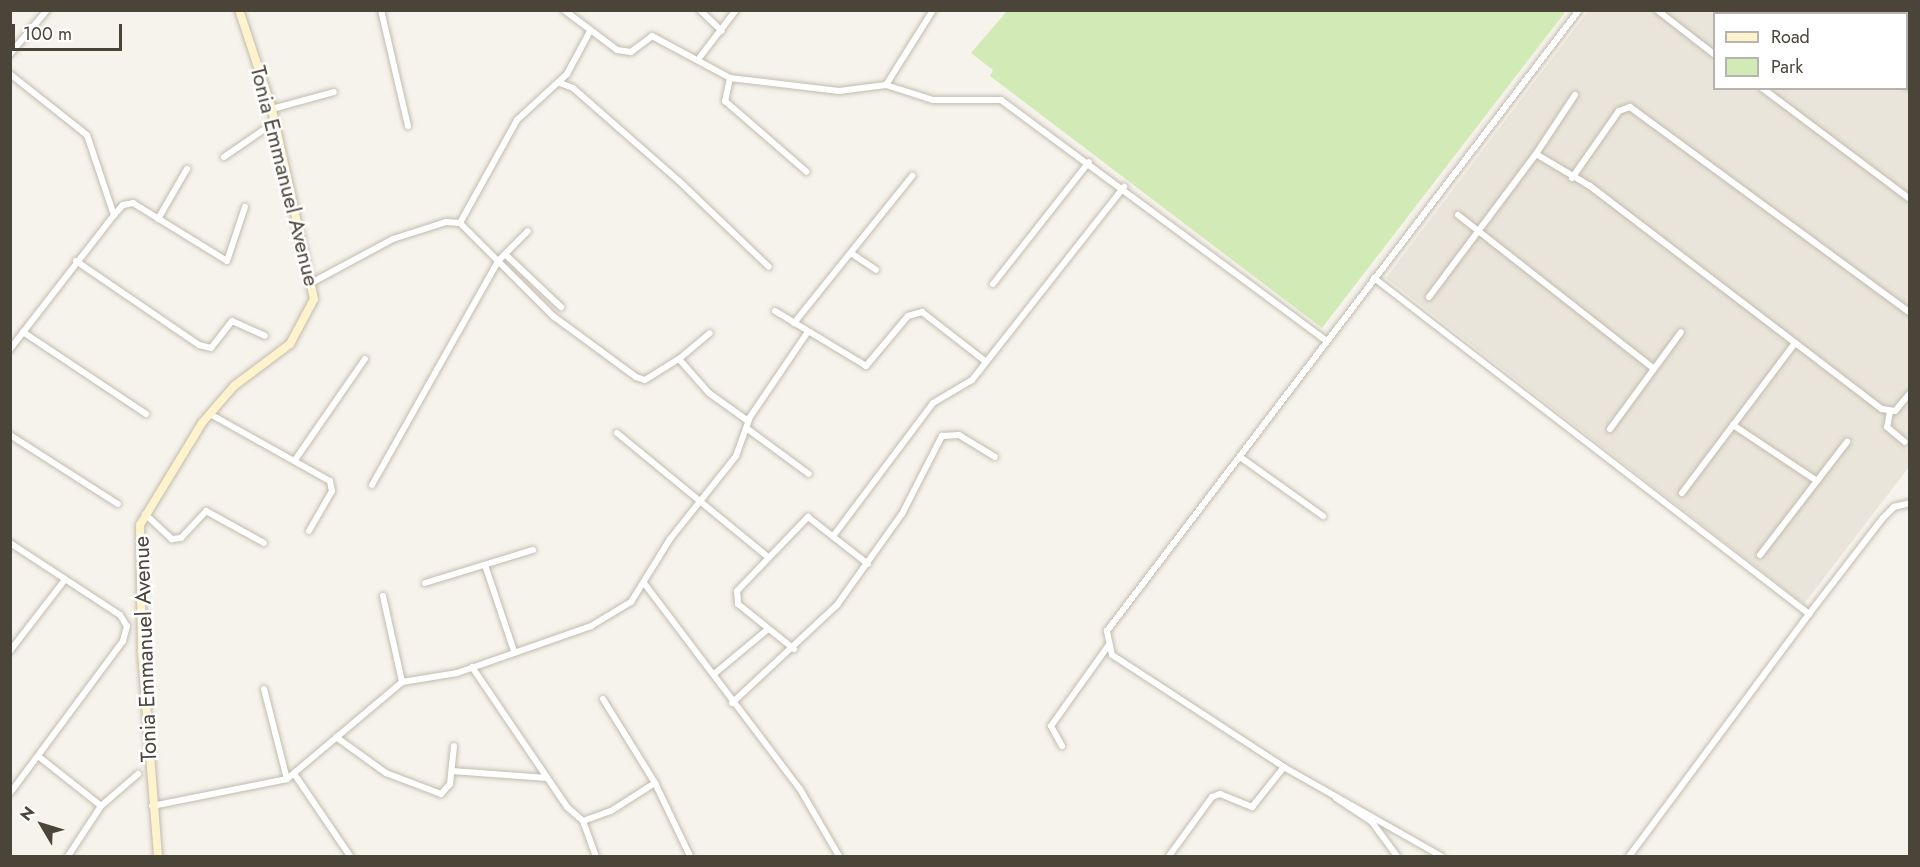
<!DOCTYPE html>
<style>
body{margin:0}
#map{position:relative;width:1920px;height:867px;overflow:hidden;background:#f6f3ec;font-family:Jost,sans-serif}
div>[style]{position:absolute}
.residential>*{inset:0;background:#eae5da}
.green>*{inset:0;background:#d2eab5}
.roads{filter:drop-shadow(0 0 2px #c2bbae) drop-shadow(0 0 2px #c2bbae)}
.street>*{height:6px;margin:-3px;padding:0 3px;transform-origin:3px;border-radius:3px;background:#fff}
.secondary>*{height:8px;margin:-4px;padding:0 4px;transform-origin:4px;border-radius:4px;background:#fff3cd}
span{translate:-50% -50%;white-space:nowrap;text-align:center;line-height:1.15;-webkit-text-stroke:5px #fff;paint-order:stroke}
.street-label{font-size:22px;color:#4b4439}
.frame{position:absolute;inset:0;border:12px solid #4b4439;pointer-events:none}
.legend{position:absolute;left:1713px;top:12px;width:195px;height:78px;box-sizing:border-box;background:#fff;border:2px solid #b7b4b0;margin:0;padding:8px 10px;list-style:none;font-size:18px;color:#4b4439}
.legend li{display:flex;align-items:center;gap:12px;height:30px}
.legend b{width:30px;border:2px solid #b7b4b0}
.north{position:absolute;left:12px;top:795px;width:60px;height:60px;-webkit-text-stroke:4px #fff;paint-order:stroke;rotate:308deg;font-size:16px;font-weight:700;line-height:24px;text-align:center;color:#4b4439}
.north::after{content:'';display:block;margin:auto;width:21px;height:27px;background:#4b4439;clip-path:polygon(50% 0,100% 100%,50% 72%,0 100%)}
.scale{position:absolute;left:12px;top:24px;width:110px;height:27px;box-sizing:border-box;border:3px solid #4b4439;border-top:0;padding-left:8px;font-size:18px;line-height:21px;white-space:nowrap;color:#4b4439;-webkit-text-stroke:4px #fff;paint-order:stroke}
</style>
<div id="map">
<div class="residential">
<div style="clip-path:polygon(evenodd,1588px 11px,1909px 11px,1909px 467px,1804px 604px,1386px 278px,1588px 11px,1714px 14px,1906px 14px,1906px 88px,1714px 88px,1714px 14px)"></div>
</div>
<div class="green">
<div style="clip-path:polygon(1007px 11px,1007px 10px,1566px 11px,1322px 328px,990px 76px,993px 70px,971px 53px)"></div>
</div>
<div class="roads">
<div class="street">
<div style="left:381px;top:10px;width:119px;rotate:76.9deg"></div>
<div style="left:564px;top:10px;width:66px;rotate:37deg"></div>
<div style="left:617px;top:50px;width:14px;rotate:8deg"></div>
<div style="left:631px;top:52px;width:26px;rotate:-37deg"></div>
<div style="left:652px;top:36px;width:89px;rotate:28.3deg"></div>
<div style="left:730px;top:78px;width:110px;rotate:6.8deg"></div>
<div style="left:839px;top:91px;width:47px;rotate:-7.3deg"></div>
<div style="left:886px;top:85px;width:49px;rotate:17.7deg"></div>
<div style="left:933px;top:100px;width:68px"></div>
<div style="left:1001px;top:100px;width:403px;rotate:36.5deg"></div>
<div style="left:700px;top:10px;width:30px;rotate:44deg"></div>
<div style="left:1657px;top:10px;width:72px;rotate:37.7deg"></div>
<div style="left:1807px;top:10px;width:6px;rotate:45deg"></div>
<div style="left:1906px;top:32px;width:6px;rotate:-45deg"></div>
<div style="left:10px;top:54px;width:57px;rotate:-49.9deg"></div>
<div style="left:700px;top:57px;width:59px;rotate:-52.5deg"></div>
<div style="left:10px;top:74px;width:98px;rotate:38.4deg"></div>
<div style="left:87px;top:135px;width:84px;rotate:71.4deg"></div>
<div style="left:114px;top:215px;width:170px;rotate:127.8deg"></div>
<div style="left:730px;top:78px;width:24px;rotate:102deg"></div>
<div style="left:725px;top:101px;width:108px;rotate:40.9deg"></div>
<div style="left:560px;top:83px;width:14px;rotate:21deg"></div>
<div style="left:573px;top:88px;width:141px;rotate:41.3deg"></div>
<div style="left:679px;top:181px;width:124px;rotate:43.7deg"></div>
<div style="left:886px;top:85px;width:89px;rotate:-57.9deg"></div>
<div style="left:1906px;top:85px;width:4px;rotate:27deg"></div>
<div style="left:1762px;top:88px;width:185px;rotate:36.9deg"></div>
<div style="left:1575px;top:95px;width:71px;rotate:123.5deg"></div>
<div style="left:1536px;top:154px;width:63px;rotate:30.7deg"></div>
<div style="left:1590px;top:186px;width:367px;rotate:37.4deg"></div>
<div style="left:1882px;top:409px;width:13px;rotate:9deg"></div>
<div style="left:1895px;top:411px;width:23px;rotate:-50deg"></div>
<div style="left:272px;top:109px;width:64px;rotate:-15.3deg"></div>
<div style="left:224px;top:157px;width:62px;rotate:-34.5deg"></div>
<div style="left:1572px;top:178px;width:82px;rotate:-55deg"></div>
<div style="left:1619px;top:111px;width:12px;rotate:-20deg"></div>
<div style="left:1630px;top:107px;width:348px;rotate:36.3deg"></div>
<div style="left:114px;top:215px;width:13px;rotate:-48deg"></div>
<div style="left:123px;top:205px;width:10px;rotate:-11deg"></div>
<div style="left:133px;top:203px;width:110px;rotate:31.7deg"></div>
<div style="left:227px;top:261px;width:57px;rotate:-71.6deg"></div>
<div style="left:1458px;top:215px;width:248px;rotate:38.1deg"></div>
<div style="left:158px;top:219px;width:58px;rotate:-59.9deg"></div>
<div style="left:460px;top:223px;width:118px;rotate:-61deg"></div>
<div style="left:517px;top:120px;width:68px;rotate:-42.6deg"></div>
<div style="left:567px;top:74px;width:47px;rotate:-61.8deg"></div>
<div style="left:851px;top:253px;width:30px;rotate:34deg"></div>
<div style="left:506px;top:255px;width:76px;rotate:43.4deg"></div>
<div style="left:76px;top:261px;width:149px;rotate:34.3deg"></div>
<div style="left:199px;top:345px;width:12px;rotate:14deg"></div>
<div style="left:211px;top:348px;width:34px;rotate:-52deg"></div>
<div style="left:232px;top:321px;width:36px;rotate:24deg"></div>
<div style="left:1374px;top:278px;width:550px;rotate:37.68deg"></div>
<div style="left:1809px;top:614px;width:302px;rotate:126.6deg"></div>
<div style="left:313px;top:282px;width:91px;rotate:-28.3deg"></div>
<div style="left:393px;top:239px;width:56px;rotate:-17.8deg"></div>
<div style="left:446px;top:222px;width:14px;rotate:4deg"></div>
<div style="left:460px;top:223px;width:132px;rotate:45deg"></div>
<div style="left:553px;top:316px;width:103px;rotate:36.3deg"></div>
<div style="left:636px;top:377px;width:9px;rotate:18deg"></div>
<div style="left:645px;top:380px;width:40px;rotate:-32deg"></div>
<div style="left:679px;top:359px;width:45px;rotate:48.6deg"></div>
<div style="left:709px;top:393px;width:48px;rotate:35.7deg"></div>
<div style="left:993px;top:284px;width:155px;rotate:-51.8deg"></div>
<div style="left:1429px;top:297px;width:179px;rotate:-53.2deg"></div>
<div style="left:775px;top:311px;width:106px;rotate:31.1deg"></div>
<div style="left:866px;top:366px;width:65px;rotate:-50deg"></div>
<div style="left:908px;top:316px;width:15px;rotate:-16deg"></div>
<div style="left:922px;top:312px;width:80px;rotate:37.9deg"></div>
<div style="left:794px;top:323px;width:189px;rotate:-51.2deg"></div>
<div style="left:23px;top:332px;width:148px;rotate:33.7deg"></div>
<div style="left:679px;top:359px;width:40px;rotate:-40deg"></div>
<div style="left:1890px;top:412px;width:15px;rotate:101deg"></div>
<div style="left:1887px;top:427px;width:23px;rotate:40deg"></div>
<div style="left:210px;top:414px;width:137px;rotate:29.2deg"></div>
<div style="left:330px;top:481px;width:10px;rotate:79deg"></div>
<div style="left:332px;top:491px;width:46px;rotate:119.9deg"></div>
<div style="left:1733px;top:425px;width:101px;rotate:33.7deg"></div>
<div style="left:1610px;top:429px;width:120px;rotate:-53.8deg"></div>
<div style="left:749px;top:430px;width:74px;rotate:36.3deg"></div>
<div style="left:617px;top:433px;width:194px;rotate:39.4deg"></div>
<div style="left:10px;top:435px;width:128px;rotate:32.6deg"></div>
<div style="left:1240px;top:457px;width:102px;rotate:35.4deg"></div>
<div style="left:295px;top:460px;width:123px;rotate:-55.3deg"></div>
<div style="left:372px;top:485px;width:257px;rotate:-60.6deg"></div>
<div style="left:498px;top:261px;width:42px;rotate:-45deg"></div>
<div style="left:1682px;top:493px;width:188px;rotate:-53deg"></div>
<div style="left:145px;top:514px;width:37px;rotate:43deg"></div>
<div style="left:172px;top:539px;width:9px;rotate:-6deg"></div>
<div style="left:181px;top:538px;width:37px;rotate:-47deg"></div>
<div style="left:206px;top:511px;width:66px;rotate:28.9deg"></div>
<div style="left:834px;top:535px;width:165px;rotate:-53.1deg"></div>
<div style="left:933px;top:403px;width:45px;rotate:-30.5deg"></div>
<div style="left:972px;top:380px;width:246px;rotate:-51.8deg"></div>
<div style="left:10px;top:543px;width:131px;rotate:33.2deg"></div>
<div style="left:120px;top:615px;width:13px;rotate:58deg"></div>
<div style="left:127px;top:626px;width:16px;rotate:105deg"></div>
<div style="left:123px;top:641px;width:189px;rotate:126.6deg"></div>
<div style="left:1760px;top:555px;width:143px;rotate:-52.4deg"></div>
<div style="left:485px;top:565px;width:91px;rotate:71.4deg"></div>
<div style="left:425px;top:583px;width:113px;rotate:-17deg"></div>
<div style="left:644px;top:583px;width:258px;rotate:52.9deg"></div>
<div style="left:800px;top:789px;width:78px;rotate:59.8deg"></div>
<div style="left:383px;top:596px;width:88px;rotate:77.5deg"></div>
<div style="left:1809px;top:614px;width:121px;rotate:-52.4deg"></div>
<div style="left:1883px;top:518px;width:16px;rotate:-45deg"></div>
<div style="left:1894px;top:507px;width:16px;rotate:-14deg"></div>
<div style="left:794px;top:649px;width:72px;rotate:-141.2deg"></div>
<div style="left:738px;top:604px;width:13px;rotate:-94deg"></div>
<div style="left:737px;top:591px;width:103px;rotate:-46.2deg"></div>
<div style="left:808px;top:517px;width:76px;rotate:38.1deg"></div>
<div style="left:10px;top:651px;width:88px;rotate:-52.4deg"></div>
<div style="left:472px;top:667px;width:169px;rotate:55.8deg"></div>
<div style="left:567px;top:807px;width:21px;rotate:41deg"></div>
<div style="left:583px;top:821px;width:37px;rotate:70deg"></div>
<div style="left:714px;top:674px;width:69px;rotate:-39.7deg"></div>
<div style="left:264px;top:689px;width:93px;rotate:75.7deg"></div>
<div style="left:603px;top:699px;width:99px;rotate:58.2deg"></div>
<div style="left:655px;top:783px;width:81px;rotate:64.4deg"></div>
<div style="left:732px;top:703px;width:144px;rotate:-43deg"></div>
<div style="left:837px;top:605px;width:112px;rotate:-54.5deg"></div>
<div style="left:902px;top:514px;width:88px;rotate:-62.9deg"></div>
<div style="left:942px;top:436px;width:17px;rotate:-3deg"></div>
<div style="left:959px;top:435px;width:42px;rotate:31.4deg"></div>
<div style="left:336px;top:737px;width:62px;rotate:35.8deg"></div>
<div style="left:386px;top:773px;width:59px;rotate:20.9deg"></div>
<div style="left:441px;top:794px;width:13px;rotate:-48deg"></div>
<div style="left:450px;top:784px;width:38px;rotate:-84deg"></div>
<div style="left:1062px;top:746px;width:23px;rotate:-119deg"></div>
<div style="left:1051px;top:726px;width:98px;rotate:-54.5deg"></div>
<div style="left:38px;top:756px;width:80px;rotate:38.4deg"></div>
<div style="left:101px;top:806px;width:60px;rotate:123.4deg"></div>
<div style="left:452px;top:771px;width:95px;rotate:4.2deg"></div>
<div style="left:295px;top:775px;width:98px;rotate:55.8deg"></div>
<div style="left:1336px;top:798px;width:43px;rotate:33.7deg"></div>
<div style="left:1372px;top:822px;width:42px;rotate:53.7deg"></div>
<div style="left:101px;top:806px;width:49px;rotate:-40.9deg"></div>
<div style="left:152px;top:806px;width:138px;rotate:-11.3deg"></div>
<div style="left:287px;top:779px;width:150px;rotate:-40.1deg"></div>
<div style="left:402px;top:682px;width:56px;rotate:-9.3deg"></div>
<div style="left:457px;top:673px;width:142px;rotate:-19.3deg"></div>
<div style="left:591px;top:626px;width:47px;rotate:-31deg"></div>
<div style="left:631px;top:602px;width:74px;rotate:-58.2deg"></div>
<div style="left:670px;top:539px;width:106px;rotate:-51.5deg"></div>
<div style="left:736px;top:456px;width:41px;rotate:-70.3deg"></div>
<div style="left:750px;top:417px;width:102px;rotate:-55.8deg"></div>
<div style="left:583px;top:821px;width:30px;rotate:-20deg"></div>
<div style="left:611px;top:811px;width:52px;rotate:-32.5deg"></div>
<div style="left:1169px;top:856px;width:73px;rotate:-53.9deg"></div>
<div style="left:1212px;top:797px;width:9px;rotate:-21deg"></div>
<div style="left:1220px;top:794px;width:35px;rotate:22deg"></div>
<div style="left:1252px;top:807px;width:51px;rotate:-51.3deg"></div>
<div style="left:1441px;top:856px;width:180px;rotate:-150.5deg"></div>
<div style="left:1284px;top:767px;width:205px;rotate:-146.9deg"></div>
<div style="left:1112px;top:655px;width:25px;rotate:-102deg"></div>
<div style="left:1107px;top:631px;width:780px;rotate:-52.76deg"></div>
</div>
<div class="secondary">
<div style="left:158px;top:856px;width:205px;rotate:-94.5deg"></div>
<div style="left:142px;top:652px;width:127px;rotate:-90.9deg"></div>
<div style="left:140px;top:525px;width:119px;rotate:-58.7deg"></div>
<div style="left:202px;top:423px;width:49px;rotate:-49.1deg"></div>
<div style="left:234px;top:386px;width:70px;rotate:-36.9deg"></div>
<div style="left:290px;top:344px;width:51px;rotate:-61.9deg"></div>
<div style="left:314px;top:299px;width:195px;rotate:-102.5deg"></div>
<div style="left:272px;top:109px;width:104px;rotate:-108.4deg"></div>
</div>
</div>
<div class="street-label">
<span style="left:285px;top:176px;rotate:76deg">Tonia Emmanuel Avenue</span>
<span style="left:145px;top:649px;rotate:-92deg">Tonia Emmanuel Avenue</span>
</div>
<div class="frame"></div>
<ul class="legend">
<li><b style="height:8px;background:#fff3cd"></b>Road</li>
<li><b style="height:16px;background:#d2eab5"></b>Park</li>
</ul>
<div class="north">N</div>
<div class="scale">100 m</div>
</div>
